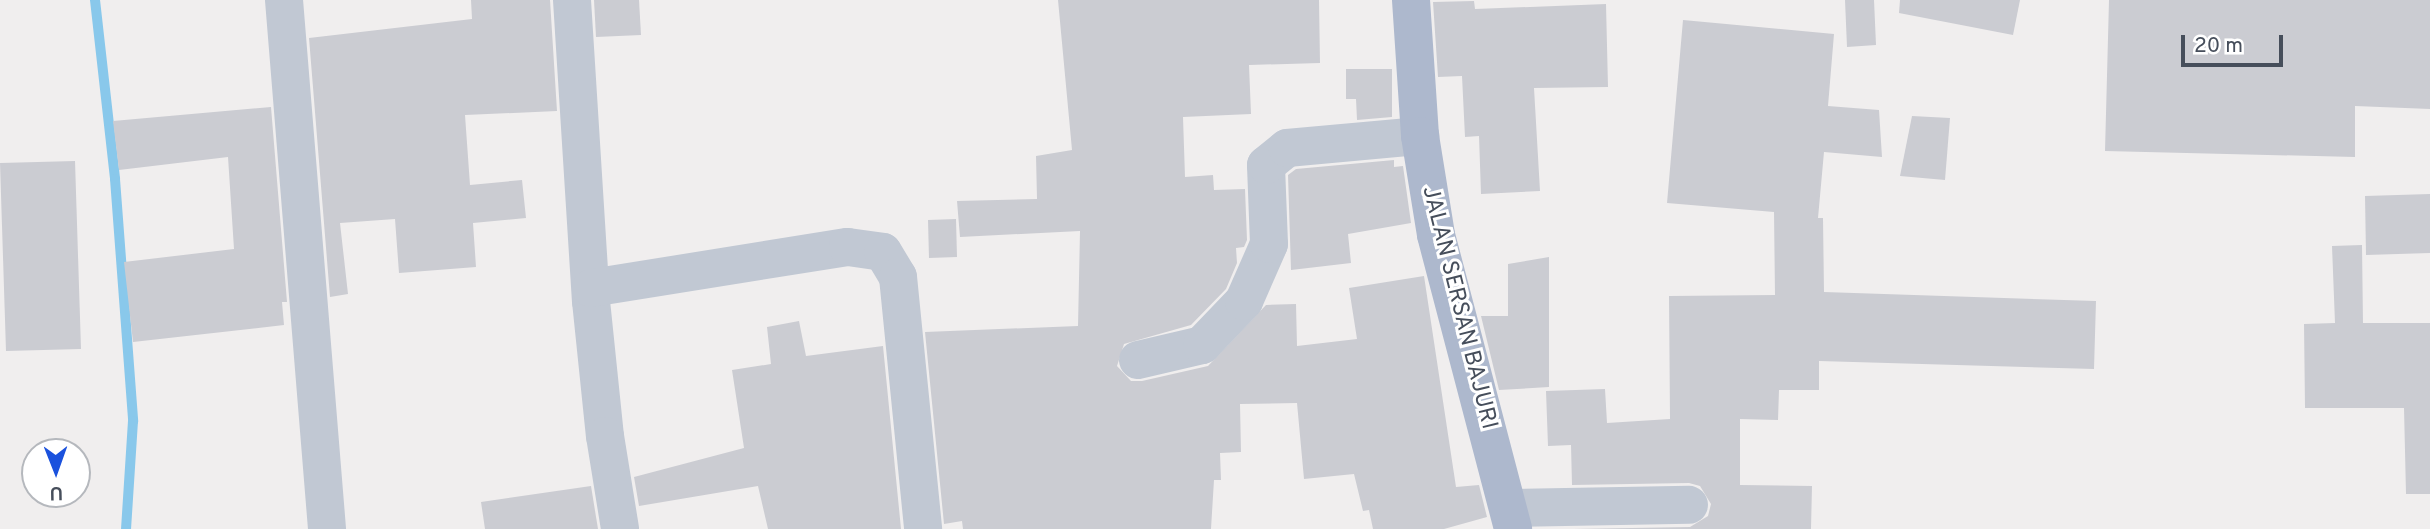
<!DOCTYPE html>
<style>
body{margin:0}
#map{position:relative;width:2430px;height:529px;overflow:hidden;background:#f0eeee;font-family:Overpass,sans-serif}
div>[style]{position:absolute}
.stream>*{height:10px;margin:-5px;padding:0 5px;transform-origin:5px;border-radius:5px;background:#89c8eb}
.building>*{inset:0;background:#cbccd2}
.minor>*{height:38px;margin:-19px;padding:0 19px;transform-origin:19px;border-radius:19px;background:#c1c8d3}
.major>*{height:38px;margin:-19px;padding:0 19px;transform-origin:19px;border-radius:19px;background:#adb8cd}
span{translate:-50% -50%;white-space:nowrap;text-align:center;line-height:1.15;-webkit-text-stroke:6px #fff;paint-order:stroke}
.street-label{font-size:23px;color:#464e5b}
.north{position:absolute;left:21px;top:438px;width:70px;height:70px;box-sizing:border-box;background:#fff;border:2px solid #b5b8bd;border-radius:50%;rotate:179deg;font-size:19px;font-weight:700;line-height:28px;text-align:center;color:#464e5b}
.north::after{content:'';display:block;margin:auto;width:24px;height:32px;background:#1b52dd;clip-path:polygon(50% 0,100% 100%,50% 72%,0 100%)}
.scale{position:absolute;left:2181px;top:35px;width:102px;height:32px;box-sizing:border-box;border:4px solid #464e5b;border-top:0;padding-left:9px;font-size:21px;line-height:24px;white-space:nowrap;color:#464e5b;-webkit-text-stroke:5px #fff;paint-order:stroke}
</style>
<div id="map">
<div class="stream">
<div style="left:95px;top:0;width:180px;rotate:83.6deg"></div>
<div style="left:115px;top:179px;width:243px;rotate:85.7deg"></div>
<div style="left:133px;top:421px;width:108px;rotate:93.7deg"></div>
</div>
<div class="building">
<div style="clip-path:polygon(471px 0,550px 0,557px 111px,465px 115px,470px 185px,522px 180px,526px 218px,473px 223px,476px 267px,399px 273px,395px 219px,340px 223px,348px 294px,330px 297px,309px 38px,472px 19px)"></div>
<div style="clip-path:polygon(594px 0,639px 0,641px 35px,596px 37px)"></div>
<div style="clip-path:polygon(1058px 0,1319px 0,1320px 63px,1249px 65px,1251px 114px,1183px 117px,1185px 177px,1213px 175px,1214px 190px,1245px 189px,1247px 240px,1244px 247px,1236px 248px,1237px 263px,1226px 289px,1191px 325px,1124px 344px,1117px 366px,1131px 381px,1142px 381px,1208px 366px,1266px 305px,1296px 304px,1297px 346px,1357px 339px,1349px 288px,1424px 276px,1456px 487px,1479px 485px,1487px 517px,1444px 529px,1373px 529px,1369px 510px,1363px 511px,1354px 474px,1304px 479px,1297px 403px,1240px 404px,1241px 452px,1220px 453px,1221px 480px,1214px 480px,1211px 529px,963px 529px,962px 521px,944px 524px,925px 332px,1078px 326px,1080px 231px,960px 237px,957px 201px,1037px 199px,1036px 156px,1072px 150px)"></div>
<div style="clip-path:polygon(1845px 0,1874px 0,1876px 45px,1847px 47px)"></div>
<div style="clip-path:polygon(1900px 0,2020px 0,2013px 35px,1899px 13px)"></div>
<div style="clip-path:polygon(2109px 0,2430px 0,2430px 109px,2355px 106px,2355px 157px,2105px 151px)"></div>
<div style="clip-path:polygon(1474px 1px,1475px 9px,1606px 4px,1608px 87px,1534px 88px,1540px 191px,1481px 194px,1479px 136px,1465px 137px,1462px 76px,1438px 77px,1433px 2px)"></div>
<div style="clip-path:polygon(1683px 20px,1834px 34px,1828px 106px,1879px 110px,1882px 157px,1824px 152px,1818px 218px,1823px 218px,1824px 292px,2096px 301px,2094px 369px,1819px 361px,1819px 390px,1779px 390px,1778px 420px,1740px 419px,1740px 485px,1812px 486px,1811px 529px,1573px 529px,1690px 527px,1708px 516px,1711px 504px,1700px 486px,1689px 483px,1572px 485px,1571px 445px,1548px 446px,1546px 391px,1605px 389px,1607px 423px,1670px 419px,1669px 296px,1775px 295px,1774px 212px,1667px 203px)"></div>
<div style="clip-path:polygon(1346px 69px,1392px 69px,1392px 117px,1357px 120px,1356px 99px,1346px 99px)"></div>
<div style="clip-path:polygon(271px 107px,287px 302px,282px 302px,284px 325px,133px 342px,124px 262px,234px 249px,228px 157px,119px 170px,113px 121px)"></div>
<div style="clip-path:polygon(1912px 116px,1950px 118px,1945px 180px,1900px 176px)"></div>
<div style="clip-path:polygon(1394px 160px,1394px 167px,1403px 166px,1411px 223px,1348px 234px,1351px 263px,1291px 270px,1288px 175px,1296px 169px)"></div>
<div style="clip-path:polygon(75px 161px,81px 349px,6px 351px,0 163px)"></div>
<div style="clip-path:polygon(2430px 194px,2430px 253px,2366px 255px,2365px 196px)"></div>
<div style="clip-path:polygon(956px 219px,957px 257px,929px 258px,928px 220px)"></div>
<div style="clip-path:polygon(2362px 245px,2363px 323px,2430px 323px,2430px 494px,2406px 494px,2404px 408px,2305px 408px,2304px 324px,2335px 323px,2332px 246px)"></div>
<div style="clip-path:polygon(1549px 257px,1549px 387px,1499px 390px,1481px 316px,1508px 316px,1508px 264px)"></div>
<div style="clip-path:polygon(799px 321px,806px 356px,883px 346px,901px 529px,768px 529px,758px 486px,639px 506px,634px 477px,744px 448px,732px 370px,771px 364px,767px 327px)"></div>
<div style="clip-path:polygon(591px 486px,598px 529px,485px 529px,481px 502px)"></div>
</div>
<div class="minor">
<div style="left:284px;top:0;width:531px;rotate:85.35deg"></div>
<div style="left:572px;top:0;width:302px;rotate:86.4deg"></div>
<div style="left:591px;top:301px;width:136px;rotate:84.1deg"></div>
<div style="left:605px;top:436px;width:94px;rotate:80.8deg"></div>
<div style="left:591px;top:288px;width:260px;rotate:-9.1deg"></div>
<div style="left:848px;top:247px;width:35px;rotate:8deg"></div>
<div style="left:883px;top:252px;width:29px;rotate:59deg"></div>
<div style="left:898px;top:277px;width:253px;rotate:84.3deg"></div>
<div style="left:1138px;top:360px;width:66px;rotate:-13.2deg"></div>
<div style="left:1202px;top:345px;width:61px;rotate:-46.3deg"></div>
<div style="left:1244px;top:301px;width:62px;rotate:-66.3deg"></div>
<div style="left:1269px;top:244px;width:79px;rotate:-92.2deg"></div>
<div style="left:1266px;top:165px;width:27px;rotate:-39deg"></div>
<div style="left:1287px;top:148px;width:134px;rotate:-5.2deg"></div>
<div style="left:1509px;top:508px;width:180px;rotate:-1deg"></div>
</div>
<div class="major">
<div style="left:1411px;top:0;width:136px;rotate:86.2deg"></div>
<div style="left:1420px;top:136px;width:100px;rotate:80.8deg"></div>
<div style="left:1436px;top:235px;width:304px;rotate:75.3deg"></div>
</div>
<div class="street-label">
<span style="left:1458px;top:308px;rotate:76deg">JALAN SERSAN BAJURI</span>
</div>
<div class="north">U</div>
<div class="scale">20 m</div>
</div>
